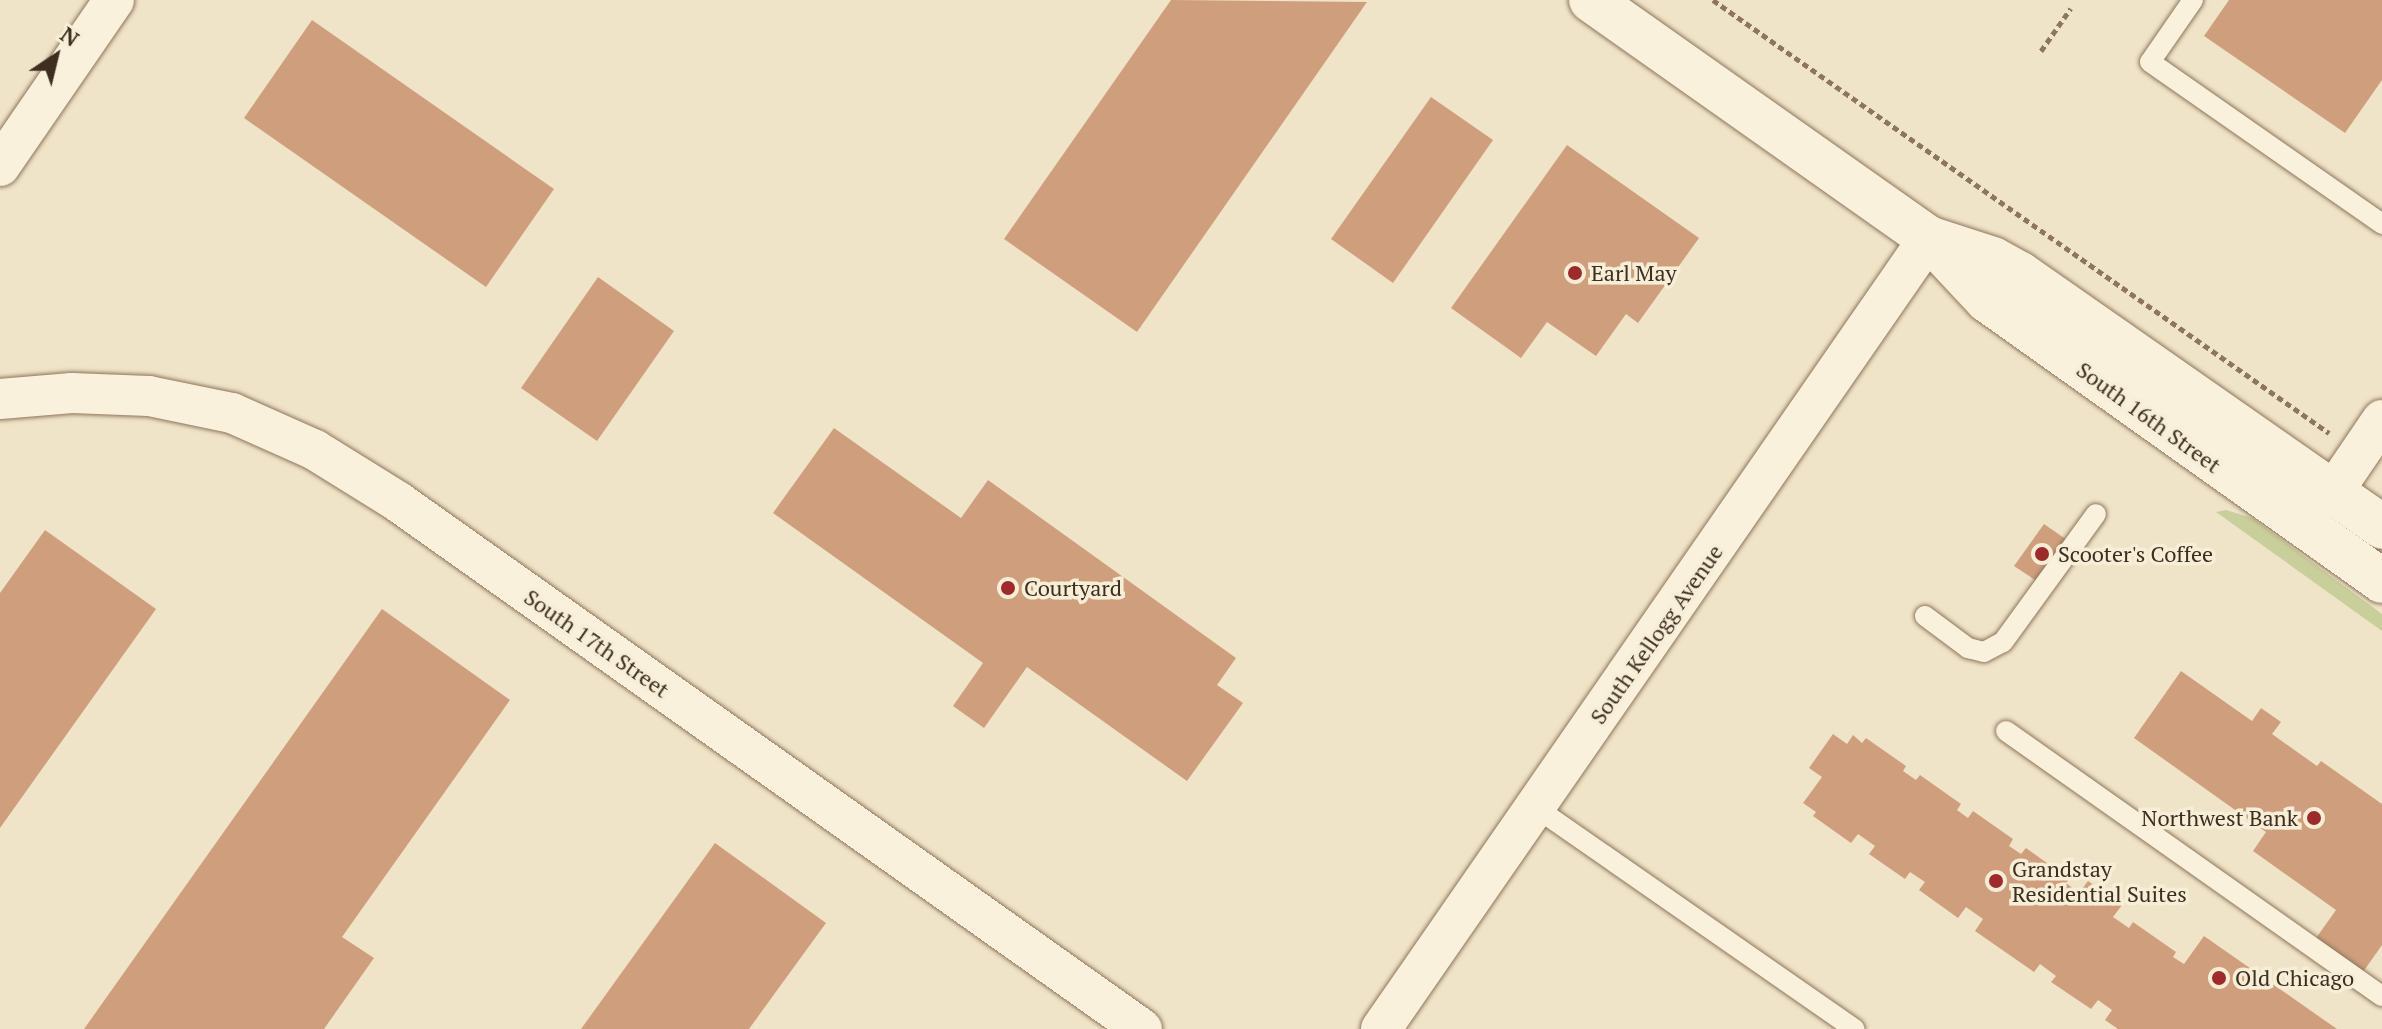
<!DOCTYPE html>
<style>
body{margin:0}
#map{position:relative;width:2382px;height:1029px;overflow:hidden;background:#f0e4c8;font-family:"PT Serif",serif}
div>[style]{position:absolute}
.green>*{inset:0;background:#c9cf9b}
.building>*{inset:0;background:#cf9f7d}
.path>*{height:5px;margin-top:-2.5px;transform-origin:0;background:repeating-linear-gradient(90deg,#8d765c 0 6px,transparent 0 10px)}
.roads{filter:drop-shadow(0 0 2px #8d765c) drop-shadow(0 0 2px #8d765c)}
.service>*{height:20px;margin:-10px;padding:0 10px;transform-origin:10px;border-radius:10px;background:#faf1dc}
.minor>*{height:40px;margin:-20px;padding:0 20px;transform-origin:20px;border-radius:20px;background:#faf1dc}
.secondary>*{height:44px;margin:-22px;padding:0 22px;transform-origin:22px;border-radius:22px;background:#faf1dc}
.dots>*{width:22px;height:22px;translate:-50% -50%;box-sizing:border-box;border:4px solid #f7eed8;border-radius:50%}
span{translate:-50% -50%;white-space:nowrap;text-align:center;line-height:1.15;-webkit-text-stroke:7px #f7eed8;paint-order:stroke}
.poi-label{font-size:22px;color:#3d2e20}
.left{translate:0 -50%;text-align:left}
.right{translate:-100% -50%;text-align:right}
.street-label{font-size:22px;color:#3d2e20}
.north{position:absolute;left:16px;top:16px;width:80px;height:80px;-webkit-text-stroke:6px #f7eed8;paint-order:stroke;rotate:35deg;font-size:22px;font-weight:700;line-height:32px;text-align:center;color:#3d2e20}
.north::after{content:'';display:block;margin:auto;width:28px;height:36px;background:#3d2e20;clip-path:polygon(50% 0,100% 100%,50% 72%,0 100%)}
</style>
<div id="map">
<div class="green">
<div style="clip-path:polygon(2226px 510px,2252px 518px,2382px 614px,2382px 631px,2216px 512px)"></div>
</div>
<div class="building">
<div style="clip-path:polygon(1171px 0,1367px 2px,1137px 332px,1004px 239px)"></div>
<div style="clip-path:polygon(2229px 0,2382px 0,2382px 80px,2345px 133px,2204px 36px)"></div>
<div style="clip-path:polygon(312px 20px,554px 189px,486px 287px,244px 118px)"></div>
<div style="clip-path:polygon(1431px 97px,1493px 140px,1393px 283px,1331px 239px)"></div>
<div style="clip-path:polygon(1567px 145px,1699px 238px,1638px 323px,1626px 314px,1596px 356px,1547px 322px,1521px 358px,1451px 308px)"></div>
<div style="clip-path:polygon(598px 277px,674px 331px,597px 441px,521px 388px)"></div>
<div style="clip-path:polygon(834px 428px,961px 518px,988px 480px,1236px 658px,1217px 685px,1243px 703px,1187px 781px,1027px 667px,984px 728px,953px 706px,983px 663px,773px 513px)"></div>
<div style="clip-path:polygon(2044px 524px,2070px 542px,2041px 584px,2014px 566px)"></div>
<div style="clip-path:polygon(45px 530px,156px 609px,0 828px,0 593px)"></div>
<div style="clip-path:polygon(382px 609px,510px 700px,342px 937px,374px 958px,324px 1029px,84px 1029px)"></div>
<div style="clip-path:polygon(2181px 671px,2252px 721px,2261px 708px,2281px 722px,2272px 734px,2317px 766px,2321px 761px,2382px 804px,2382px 945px,2356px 982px,2309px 948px,2336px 910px,2253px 851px,2266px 832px,2134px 738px)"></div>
<div style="clip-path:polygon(1833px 734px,1847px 744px,1853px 735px,1862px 743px,1866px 738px,1906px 766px,1903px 771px,1916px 780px,1920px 775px,1961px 804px,1957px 810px,1968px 818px,1973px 811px,2013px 839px,2009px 846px,2021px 854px,2026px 848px,2069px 879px,2066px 883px,2079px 893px,2088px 881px,2122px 905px,2113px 917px,2129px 928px,2133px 922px,2176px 952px,2173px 957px,2184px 964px,2204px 936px,2337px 1029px,2118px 1029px,2105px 1020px,2112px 1010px,2098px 1000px,2091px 1009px,2051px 982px,2056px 976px,2040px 964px,2034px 972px,1975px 931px,1983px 919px,1966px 907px,1958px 918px,1919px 890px,1925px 882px,1910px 872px,1905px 879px,1869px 854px,1875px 846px,1858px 834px,1851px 843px,1813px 816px,1816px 812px,1803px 803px,1822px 777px,1809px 768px)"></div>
<div style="clip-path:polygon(715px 843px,826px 923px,749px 1029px,581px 1029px)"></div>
</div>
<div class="path">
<div style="left:1713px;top:0;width:753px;rotate:35.1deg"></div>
<div style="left:2041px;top:51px;width:52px;rotate:-55.1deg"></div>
</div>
<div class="roads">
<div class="service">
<div style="left:2193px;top:0;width:75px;rotate:124.7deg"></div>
<div style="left:2150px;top:62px;width:283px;rotate:34.9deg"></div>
<div style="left:1925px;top:616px;width:54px;rotate:36.7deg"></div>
<div style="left:1968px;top:648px;width:16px;rotate:14deg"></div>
<div style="left:1984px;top:652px;width:21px;rotate:-28deg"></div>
<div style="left:2003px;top:642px;width:158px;rotate:-54deg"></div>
<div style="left:2006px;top:731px;width:460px;rotate:35.2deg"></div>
<div style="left:1535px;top:807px;width:389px;rotate:34.8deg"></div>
</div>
<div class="minor">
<div style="left:0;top:166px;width:201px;rotate:-55.5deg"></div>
<div style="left:0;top:399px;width:72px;rotate:-4.8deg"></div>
<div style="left:72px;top:393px;width:77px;rotate:2.2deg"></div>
<div style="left:149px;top:396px;width:85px;rotate:11.6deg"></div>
<div style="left:232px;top:413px;width:91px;rotate:24deg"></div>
<div style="left:315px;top:450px;width:97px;rotate:31.9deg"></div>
<div style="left:397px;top:501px;width:913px;rotate:35.33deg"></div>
<div style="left:2333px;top:492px;width:87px;rotate:-55.8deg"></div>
<div style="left:1381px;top:1029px;width:962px;rotate:-55.29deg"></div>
</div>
<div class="secondary">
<div style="left:1591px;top:0;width:413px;rotate:35.2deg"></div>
<div style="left:1929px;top:238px;width:85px;rotate:46.9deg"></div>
<div style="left:1987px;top:300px;width:485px;rotate:35.4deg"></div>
<div style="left:1931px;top:239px;width:65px;rotate:17.9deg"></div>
<div style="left:1993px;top:259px;width:31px;rotate:29deg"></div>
<div style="left:2020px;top:274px;width:442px;rotate:34.9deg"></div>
</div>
</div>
<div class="dots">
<div style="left:1575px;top:273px;background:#9e2a2b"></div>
<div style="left:2042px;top:554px;background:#9e2a2b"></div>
<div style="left:1008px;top:588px;background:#9e2a2b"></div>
<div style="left:2314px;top:818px;background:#9e2a2b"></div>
<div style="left:1996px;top:881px;background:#9e2a2b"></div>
<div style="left:2219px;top:978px;background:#9e2a2b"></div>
</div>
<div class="poi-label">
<span class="left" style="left:1591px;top:273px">Earl May</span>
<span class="left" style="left:2058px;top:554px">Scooter's Coffee</span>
<span class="left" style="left:1024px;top:588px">Courtyard</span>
<span class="right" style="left:2298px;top:818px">Northwest Bank</span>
<span class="left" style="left:2012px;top:881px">Grandstay<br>Residential Suites</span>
<span class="left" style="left:2235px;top:978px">Old Chicago</span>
</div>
<div class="street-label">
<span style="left:2149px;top:417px;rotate:36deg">South 16th Street</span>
<span style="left:1656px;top:634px;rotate:-55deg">South Kellogg Avenue</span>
<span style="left:597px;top:643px;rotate:35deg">South 17th Street</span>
</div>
<div class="north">N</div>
</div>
